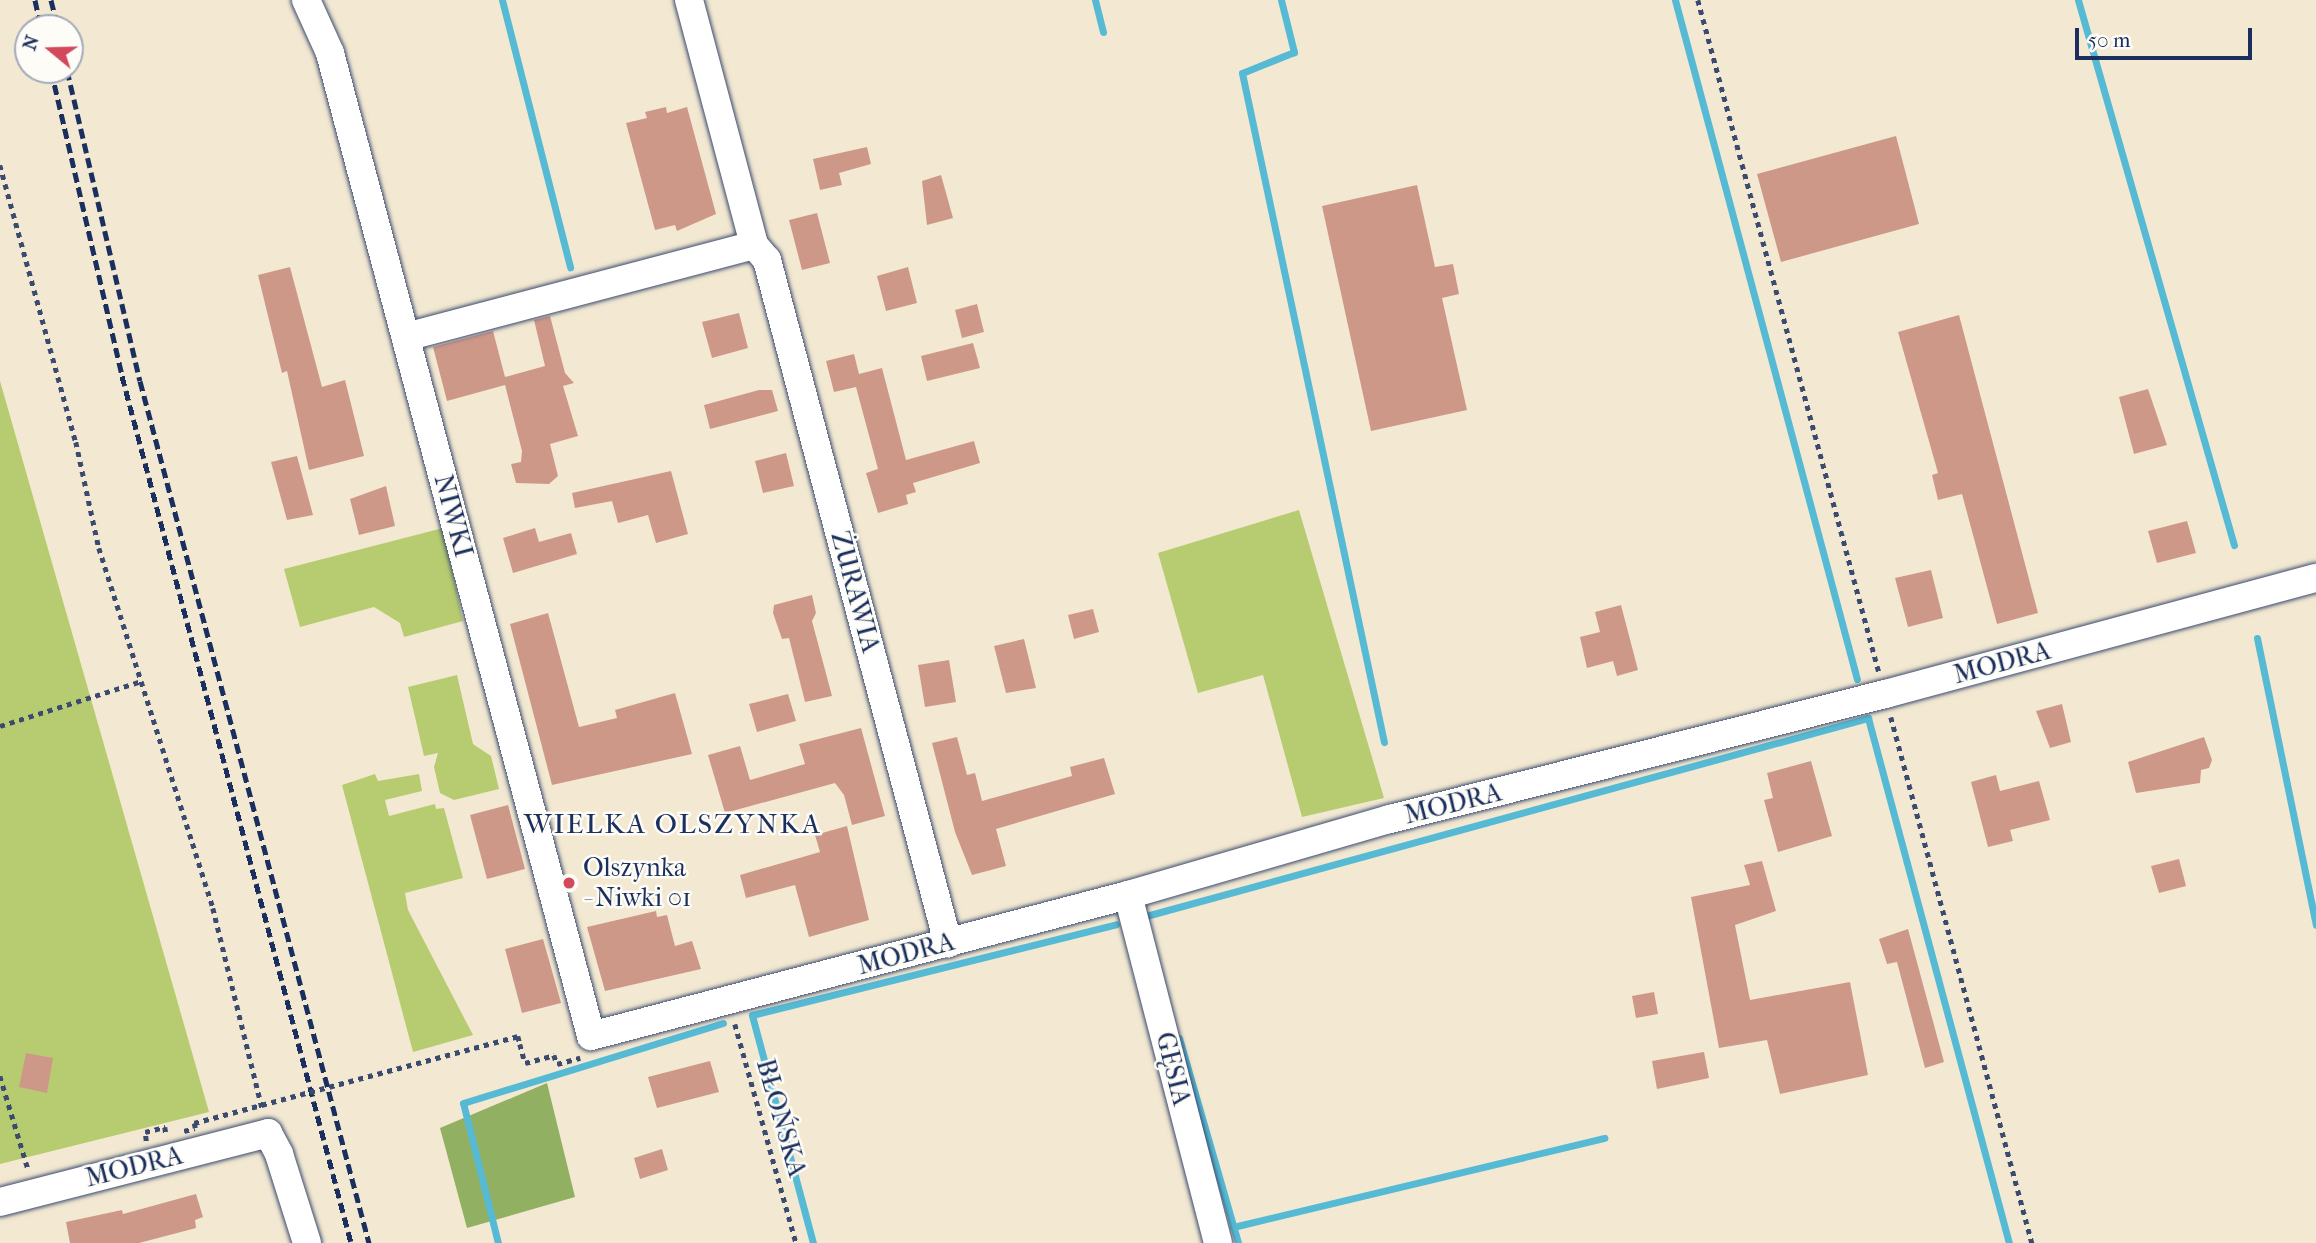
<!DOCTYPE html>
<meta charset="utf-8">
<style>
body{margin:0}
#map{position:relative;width:2316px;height:1243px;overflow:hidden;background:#f3e9d2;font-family:"IM FELL French Canon",serif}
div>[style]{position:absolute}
.green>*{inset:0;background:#b7cc70}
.forest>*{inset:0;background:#91b062}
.stream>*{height:7px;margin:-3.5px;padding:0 3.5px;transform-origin:3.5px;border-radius:3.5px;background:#56bad4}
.building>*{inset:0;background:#ce9889}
.path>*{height:4.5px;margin-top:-2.25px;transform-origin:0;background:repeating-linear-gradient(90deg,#3b4b6f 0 5px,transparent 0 10px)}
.roads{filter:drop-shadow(0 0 2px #3b4b6f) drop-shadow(0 0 2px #3b4b6f)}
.street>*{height:28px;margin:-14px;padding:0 14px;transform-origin:14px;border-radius:14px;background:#fff}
.rail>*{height:5px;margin-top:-2.5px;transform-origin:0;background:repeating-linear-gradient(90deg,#1b2f5e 0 10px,transparent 0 15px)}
.path-bridge>*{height:4.5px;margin-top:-2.25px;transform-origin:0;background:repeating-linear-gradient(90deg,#3b4b6f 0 5px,transparent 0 10px)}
.dots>*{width:19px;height:19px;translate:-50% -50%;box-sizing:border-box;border:4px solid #fdfcf7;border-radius:50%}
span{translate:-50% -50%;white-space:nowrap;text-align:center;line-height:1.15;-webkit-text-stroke:5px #fdfcf7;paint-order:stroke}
.street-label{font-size:26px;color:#1b2f5e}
.poi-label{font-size:26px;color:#1b2f5e}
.left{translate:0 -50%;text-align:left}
.neighbourhood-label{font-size:28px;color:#1b2f5e;letter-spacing:2px}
.north{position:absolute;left:14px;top:14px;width:70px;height:70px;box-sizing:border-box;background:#fdfcf7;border:2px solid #a3aaba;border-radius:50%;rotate:289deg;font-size:19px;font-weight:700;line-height:28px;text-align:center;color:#1b2f5e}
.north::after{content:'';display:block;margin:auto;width:24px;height:32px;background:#d1495b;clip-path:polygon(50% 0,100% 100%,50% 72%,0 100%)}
.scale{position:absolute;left:2075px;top:28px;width:177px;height:32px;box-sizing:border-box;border:4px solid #1b2f5e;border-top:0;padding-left:9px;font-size:21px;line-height:24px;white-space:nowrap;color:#1b2f5e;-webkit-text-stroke:5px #fdfcf7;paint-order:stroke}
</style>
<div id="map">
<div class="green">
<div style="clip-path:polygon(0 381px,209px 1112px,0 1164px)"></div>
<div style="clip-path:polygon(1299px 510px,1384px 798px,1302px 817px,1263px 675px,1198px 693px,1158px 553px)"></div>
<div style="clip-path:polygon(443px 528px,463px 621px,404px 637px,400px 623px,374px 607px,300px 627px,284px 569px)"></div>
<div style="clip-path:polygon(457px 675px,473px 744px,491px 756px,499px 789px,454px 800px,440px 793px,434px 767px,438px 753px,424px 756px,408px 687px)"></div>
<div style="clip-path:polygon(375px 774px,378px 781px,419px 774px,422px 791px,385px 800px,389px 816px,435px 804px,436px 809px,444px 808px,463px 878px,405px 893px,408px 910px,473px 1035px,413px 1052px,342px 785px)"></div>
</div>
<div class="forest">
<div style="clip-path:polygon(547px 1083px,575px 1197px,467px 1228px,440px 1128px)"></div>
</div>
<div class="stream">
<div style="left:502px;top:0;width:276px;rotate:75.7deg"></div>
<div style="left:1095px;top:0;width:33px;rotate:76deg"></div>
<div style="left:1281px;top:0;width:54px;rotate:76deg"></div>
<div style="left:1294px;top:52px;width:56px;rotate:158deg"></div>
<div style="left:1242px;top:73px;width:684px;rotate:78.02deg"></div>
<div style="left:1675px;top:0;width:703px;rotate:75deg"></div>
<div style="left:2078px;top:0;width:567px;rotate:74.03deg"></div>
<div style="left:2257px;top:638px;width:293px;rotate:78.4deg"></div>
<div style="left:1146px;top:916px;width:749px;rotate:-15.34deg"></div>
<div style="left:1868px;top:718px;width:544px;rotate:74.97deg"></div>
<div style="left:1179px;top:1038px;width:213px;rotate:73.9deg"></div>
<div style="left:1233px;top:1227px;width:382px;rotate:-13.5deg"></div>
<div style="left:498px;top:1243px;width:144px;rotate:-104deg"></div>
<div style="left:463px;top:1103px;width:272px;rotate:-17.1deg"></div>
<div style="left:813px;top:1243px;width:236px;rotate:-105deg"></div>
<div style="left:752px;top:1015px;width:375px;rotate:-14deg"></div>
</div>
<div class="building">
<div style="clip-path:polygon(666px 107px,667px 113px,687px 107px,716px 214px,677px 231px,675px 225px,655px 230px,626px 123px,647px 118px,645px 112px)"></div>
<div style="clip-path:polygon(1896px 136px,1919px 224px,1781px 262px,1757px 174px)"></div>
<div style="clip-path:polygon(867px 147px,871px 164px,839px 173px,842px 185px,820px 190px,813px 159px)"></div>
<div style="clip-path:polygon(941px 175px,953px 218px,927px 225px,922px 181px)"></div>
<div style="clip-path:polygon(1417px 185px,1435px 267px,1453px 264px,1459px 294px,1442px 298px,1467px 410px,1371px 431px,1322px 206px)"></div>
<div style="clip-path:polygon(817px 213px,830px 263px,802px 270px,789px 220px)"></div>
<div style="clip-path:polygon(290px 267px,322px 387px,345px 380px,364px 456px,309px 470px,287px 371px,282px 373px,258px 275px)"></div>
<div style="clip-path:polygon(908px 267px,917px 303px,886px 311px,877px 276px)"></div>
<div style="clip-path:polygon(977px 304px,984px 332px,962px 338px,955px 310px)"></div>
<div style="clip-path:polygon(739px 313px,748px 348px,712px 358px,702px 322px)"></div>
<div style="clip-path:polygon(1959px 315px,2038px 613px,1997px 624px,1962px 494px,1938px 500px,1932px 475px,1938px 473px,1898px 332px)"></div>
<div style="clip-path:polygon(550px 316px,565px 373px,574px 383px,563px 386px,578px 436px,550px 444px,558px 476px,549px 484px,516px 483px,511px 464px,521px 462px,522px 451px,505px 385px,447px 401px,433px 347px,493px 331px,505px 377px,545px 366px,534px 320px)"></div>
<div style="clip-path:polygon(973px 343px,980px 368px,927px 381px,921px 356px)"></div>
<div style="clip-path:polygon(854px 354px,859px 374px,882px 368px,906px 460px,974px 441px,980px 463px,913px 483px,916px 492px,906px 495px,908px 504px,878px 513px,866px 473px,878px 469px,856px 387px,834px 392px,826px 361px)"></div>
<div style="clip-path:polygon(2148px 389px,2167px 445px,2134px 454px,2119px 397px)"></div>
<div style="clip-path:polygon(759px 390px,772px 390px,778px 411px,710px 429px,704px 405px)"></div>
<div style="clip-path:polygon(786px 453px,794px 486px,763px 493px,755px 461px)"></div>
<div style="clip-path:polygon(297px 456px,313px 515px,287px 520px,271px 462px)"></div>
<div style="clip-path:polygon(671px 471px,688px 534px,656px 543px,648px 515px,618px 523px,612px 501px,575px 508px,572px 493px)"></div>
<div style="clip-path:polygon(386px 486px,395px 526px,359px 535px,350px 499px)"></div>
<div style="clip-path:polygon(2187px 521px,2196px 553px,2157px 563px,2148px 531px)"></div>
<div style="clip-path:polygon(535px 528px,539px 542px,571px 533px,577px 554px,513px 573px,503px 538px)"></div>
<div style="clip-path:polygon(1931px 570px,1943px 618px,1908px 627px,1895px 578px)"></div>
<div style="clip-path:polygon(812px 595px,816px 613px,812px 621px,832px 696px,805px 702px,789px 638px,782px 639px,773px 613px,774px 605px)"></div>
<div style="clip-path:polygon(1621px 605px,1638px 670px,1617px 676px,1613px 661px,1587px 668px,1580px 637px,1600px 632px,1595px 612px)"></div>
<div style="clip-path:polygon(1093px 609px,1099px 632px,1074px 639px,1068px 615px)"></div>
<div style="clip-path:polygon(548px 613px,579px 727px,617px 718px,615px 710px,675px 693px,692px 754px,552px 785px,510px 624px)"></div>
<div style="clip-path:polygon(1024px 639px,1036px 688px,1006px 693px,994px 646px)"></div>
<div style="clip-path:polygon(949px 660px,956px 702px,925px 707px,918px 665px)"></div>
<div style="clip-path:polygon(788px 694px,796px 721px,757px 732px,749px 704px)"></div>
<div style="clip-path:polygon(2062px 704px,2071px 742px,2050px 748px,2036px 711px)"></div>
<div style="clip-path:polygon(861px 728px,885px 816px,852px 825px,844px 795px,835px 783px,725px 813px,708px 755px,740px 746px,750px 780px,805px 764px,799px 744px)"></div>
<div style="clip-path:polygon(957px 737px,967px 775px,975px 773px,982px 801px,1072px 776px,1070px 767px,1104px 758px,1115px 794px,996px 829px,1006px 866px,972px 875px,955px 832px,932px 743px)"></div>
<div style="clip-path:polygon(2204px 737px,2212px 760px,2209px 768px,2201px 770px,2200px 783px,2136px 793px,2128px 762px)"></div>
<div style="clip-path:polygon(1811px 761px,1832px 836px,1778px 852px,1764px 800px,1773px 798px,1767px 773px)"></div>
<div style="clip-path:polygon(1996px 775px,2000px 791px,2039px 781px,2050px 820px,2010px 830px,2013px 841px,1988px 847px,1971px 782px)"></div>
<div style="clip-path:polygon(508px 805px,525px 869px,487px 879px,470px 815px)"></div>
<div style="clip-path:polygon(847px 826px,869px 920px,809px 937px,795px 885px,746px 898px,740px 875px,820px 852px,815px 835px)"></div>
<div style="clip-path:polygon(2179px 859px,2186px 886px,2159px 893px,2151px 866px)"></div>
<div style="clip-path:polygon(1762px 861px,1776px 911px,1735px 925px,1750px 1000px,1850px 982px,1868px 1075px,1780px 1094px,1767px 1040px,1719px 1048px,1691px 897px,1750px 885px,1744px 865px)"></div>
<div style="clip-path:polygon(656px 911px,657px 917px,667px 915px,675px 946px,692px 941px,701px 969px,605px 991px,587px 927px)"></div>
<div style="clip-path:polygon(1908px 929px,1944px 1062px,1925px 1068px,1897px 962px,1887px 964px,1879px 939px)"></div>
<div style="clip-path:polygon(543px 939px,561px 1003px,522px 1013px,505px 949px)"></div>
<div style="clip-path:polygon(1654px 992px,1658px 1014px,1636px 1018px,1632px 996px)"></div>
<div style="clip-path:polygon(1704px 1052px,1709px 1078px,1657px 1089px,1652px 1061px)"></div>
<div style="clip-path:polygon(26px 1053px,53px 1058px,47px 1093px,19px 1087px)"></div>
<div style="clip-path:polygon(710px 1061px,719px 1092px,657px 1108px,648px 1077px)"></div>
<div style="clip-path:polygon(662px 1149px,668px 1170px,640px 1179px,634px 1158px)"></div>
<div style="clip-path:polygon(196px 1194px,203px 1217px,195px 1220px,196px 1228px,139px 1243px,70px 1243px,66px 1222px,122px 1210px,123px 1214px)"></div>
</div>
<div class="path">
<div style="left:1698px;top:0;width:696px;rotate:74.93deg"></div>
<div style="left:0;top:165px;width:287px;rotate:74.7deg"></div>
<div style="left:76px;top:442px;width:108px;rotate:77.8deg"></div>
<div style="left:99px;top:548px;width:378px;rotate:72.4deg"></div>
<div style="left:213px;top:908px;width:206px;rotate:76.2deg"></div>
<div style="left:1891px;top:717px;width:545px;rotate:74.99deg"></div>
<div style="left:0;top:726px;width:149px;rotate:-17.6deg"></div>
<div style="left:735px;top:1024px;width:227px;rotate:74.4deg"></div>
<div style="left:520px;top:1044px;width:20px;rotate:75deg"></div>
<div style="left:525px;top:1063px;width:30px;rotate:-15deg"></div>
<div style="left:554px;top:1055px;width:9px;rotate:72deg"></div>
<div style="left:557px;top:1064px;width:24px;rotate:-15deg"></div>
<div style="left:0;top:1076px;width:97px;rotate:73.2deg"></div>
<div style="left:146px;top:1141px;width:9px;rotate:-96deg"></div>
<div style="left:145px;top:1132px;width:21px;rotate:-14deg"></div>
<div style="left:165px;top:1127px;width:7px;rotate:82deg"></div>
</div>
<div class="roads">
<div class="street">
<div style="left:306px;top:0;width:58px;rotate:65.6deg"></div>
<div style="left:330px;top:53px;width:1017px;rotate:75.13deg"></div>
<div style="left:591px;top:1036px;width:555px;rotate:-14.71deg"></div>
<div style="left:1128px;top:895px;width:273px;rotate:-16.2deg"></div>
<div style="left:1390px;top:819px;width:511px;rotate:-14.17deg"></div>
<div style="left:1885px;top:694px;width:446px;rotate:-15.1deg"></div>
<div style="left:689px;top:0;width:253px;rotate:75.1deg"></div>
<div style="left:754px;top:245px;width:20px;rotate:49deg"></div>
<div style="left:767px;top:260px;width:707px;rotate:75.16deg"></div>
<div style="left:406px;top:337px;width:360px;rotate:-14.8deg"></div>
<div style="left:1128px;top:895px;width:359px;rotate:75.5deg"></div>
<div style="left:0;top:1202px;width:277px;rotate:-14.4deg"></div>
<div style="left:268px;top:1133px;width:24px;rotate:62deg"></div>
<div style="left:279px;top:1154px;width:93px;rotate:72.5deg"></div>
</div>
</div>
<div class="rail">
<div style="left:35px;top:0;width:29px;rotate:78deg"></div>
<div style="left:51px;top:0;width:29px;rotate:76deg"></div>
<div style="left:51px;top:70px;width:314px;rotate:76.9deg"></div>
<div style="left:122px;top:376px;width:897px;rotate:75.2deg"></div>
<div style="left:67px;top:70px;width:319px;rotate:76.8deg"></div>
<div style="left:140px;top:381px;width:892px;rotate:75.12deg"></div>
</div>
<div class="path-bridge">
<div style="left:184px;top:1131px;width:11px;rotate:-15deg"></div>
<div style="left:195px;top:1128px;width:5px;rotate:-101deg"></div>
<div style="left:194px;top:1123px;width:335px;rotate:-15deg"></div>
<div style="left:518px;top:1036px;width:8px;rotate:76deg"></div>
</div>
<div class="dots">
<div style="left:569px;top:883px;background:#d1495b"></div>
</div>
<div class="street-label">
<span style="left:453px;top:516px;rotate:75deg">NIWKI</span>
<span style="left:855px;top:592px;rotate:75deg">ŻURAWIA</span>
<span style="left:2002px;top:663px;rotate:-15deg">MODRA</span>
<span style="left:1453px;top:804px;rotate:-14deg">MODRA</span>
<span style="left:906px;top:954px;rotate:-15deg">MODRA</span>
<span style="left:1173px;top:1069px;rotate:76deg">GĘSIA</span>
<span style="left:781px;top:1118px;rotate:74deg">BŁOŃSKA</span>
<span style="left:134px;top:1167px;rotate:-14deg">MODRA</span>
</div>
<div class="poi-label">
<span class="left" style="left:583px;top:883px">Olszynka<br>- Niwki 01</span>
</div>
<div class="neighbourhood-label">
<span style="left:673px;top:824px">WIELKA OLSZYNKA</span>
</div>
<div class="north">N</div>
<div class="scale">50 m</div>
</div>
